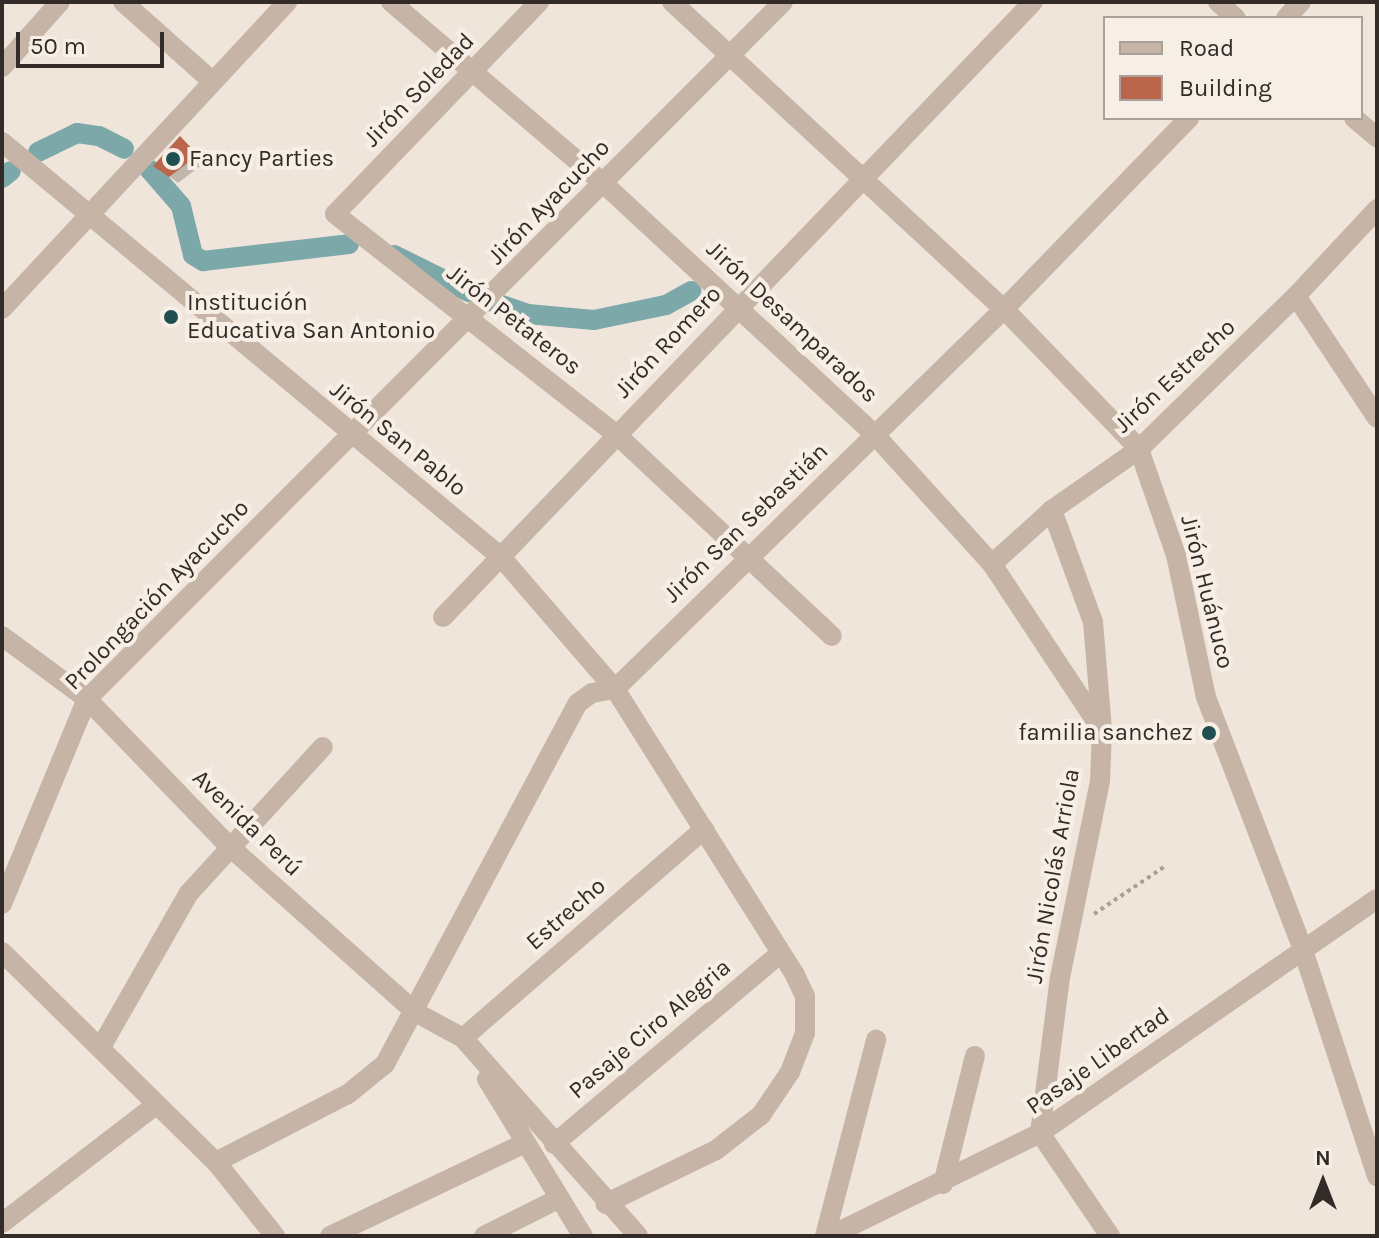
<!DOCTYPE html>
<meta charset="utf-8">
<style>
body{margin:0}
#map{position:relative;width:1379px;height:1238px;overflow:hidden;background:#efe5da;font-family:Karla,sans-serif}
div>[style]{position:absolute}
.shadow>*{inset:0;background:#0003}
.canal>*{height:20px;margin:-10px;padding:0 10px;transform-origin:10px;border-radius:10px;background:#7ca8a9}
.building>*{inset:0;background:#ba664d}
.path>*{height:4px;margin-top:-2px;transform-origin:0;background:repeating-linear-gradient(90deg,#b19f92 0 4px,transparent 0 8px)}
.minor>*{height:20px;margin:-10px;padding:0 10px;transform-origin:10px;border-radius:10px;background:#c6b5a7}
.dots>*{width:22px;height:22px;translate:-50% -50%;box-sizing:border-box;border:4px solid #f7efe6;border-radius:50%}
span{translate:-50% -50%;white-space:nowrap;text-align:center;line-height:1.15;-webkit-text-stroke:8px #f7efe6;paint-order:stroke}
.street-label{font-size:24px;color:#332b27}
.poi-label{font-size:24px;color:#332b27}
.left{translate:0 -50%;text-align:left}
.right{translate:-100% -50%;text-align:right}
.frame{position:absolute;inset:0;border:4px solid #332b27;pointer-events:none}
.legend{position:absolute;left:1103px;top:16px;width:260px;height:104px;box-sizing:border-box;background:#f7efe6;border:2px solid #a9a19a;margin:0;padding:10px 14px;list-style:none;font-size:24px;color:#332b27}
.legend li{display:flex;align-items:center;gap:16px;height:40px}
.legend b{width:40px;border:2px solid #a9a19a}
.north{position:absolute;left:1283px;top:1142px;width:80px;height:80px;-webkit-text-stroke:6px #f7efe6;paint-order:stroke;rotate:0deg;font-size:22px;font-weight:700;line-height:32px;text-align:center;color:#332b27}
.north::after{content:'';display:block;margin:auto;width:28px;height:36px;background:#332b27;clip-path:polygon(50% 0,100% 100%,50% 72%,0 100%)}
.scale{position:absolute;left:16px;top:32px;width:148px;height:36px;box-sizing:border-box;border:4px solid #332b27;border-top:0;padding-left:10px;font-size:24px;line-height:28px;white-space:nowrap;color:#332b27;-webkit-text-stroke:6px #f7efe6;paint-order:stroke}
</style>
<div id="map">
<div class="shadow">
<div style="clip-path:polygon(180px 139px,204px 163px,178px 183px,156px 166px)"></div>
</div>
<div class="canal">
<div style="left:38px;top:152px;width:43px;rotate:-26deg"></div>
<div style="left:77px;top:133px;width:22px;rotate:8deg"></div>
<div style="left:99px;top:136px;width:28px;rotate:27deg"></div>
<div style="left:149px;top:169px;width:49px;rotate:49.1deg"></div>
<div style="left:181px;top:206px;width:50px;rotate:76.2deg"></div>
<div style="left:193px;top:255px;width:12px;rotate:31deg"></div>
<div style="left:203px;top:261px;width:147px;rotate:-6.6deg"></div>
<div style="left:2px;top:178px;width:11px;rotate:-38deg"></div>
<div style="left:394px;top:255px;width:84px;rotate:26.3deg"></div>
<div style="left:490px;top:301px;width:40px;rotate:18.9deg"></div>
<div style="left:528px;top:314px;width:66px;rotate:5.2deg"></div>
<div style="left:594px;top:320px;width:74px;rotate:-11.8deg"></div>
<div style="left:666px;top:305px;width:29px;rotate:-29deg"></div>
</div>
<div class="building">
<div style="clip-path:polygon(180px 136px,198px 155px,169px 177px,153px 166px)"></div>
</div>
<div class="path">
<div style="left:1094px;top:914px;width:84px;rotate:-33.9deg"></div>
</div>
<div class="minor">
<div style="left:123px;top:2px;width:119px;rotate:41.6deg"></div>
<div style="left:391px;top:2px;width:279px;rotate:40.5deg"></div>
<div style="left:603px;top:183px;width:371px;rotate:42.8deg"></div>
<div style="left:875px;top:435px;width:174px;rotate:47.8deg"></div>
<div style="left:992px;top:564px;width:199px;rotate:56.5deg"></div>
<div style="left:539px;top:2px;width:294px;rotate:133.9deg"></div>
<div style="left:335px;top:214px;width:358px;rotate:38.1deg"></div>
<div style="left:617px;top:435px;width:294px;rotate:43.1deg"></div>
<div style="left:672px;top:2px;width:452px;rotate:42.8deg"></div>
<div style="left:1004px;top:309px;width:194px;rotate:46deg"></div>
<div style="left:1139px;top:449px;width:112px;rotate:70.8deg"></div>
<div style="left:1176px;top:555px;width:145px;rotate:78.1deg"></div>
<div style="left:1206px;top:697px;width:271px;rotate:69deg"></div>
<div style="left:1303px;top:950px;width:238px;rotate:71.9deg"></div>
<div style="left:1218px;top:2px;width:24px;rotate:42deg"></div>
<div style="left:1286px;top:18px;width:22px;rotate:-47deg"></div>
<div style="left:2px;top:67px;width:87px;rotate:-48.3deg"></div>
<div style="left:1354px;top:118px;width:30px;rotate:40deg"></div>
<div style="left:2px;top:142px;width:649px;rotate:39.75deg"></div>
<div style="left:501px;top:557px;width:174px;rotate:49.2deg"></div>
<div style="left:615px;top:689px;width:338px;rotate:57.8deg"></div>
<div style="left:795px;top:975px;width:23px;rotate:65deg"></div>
<div style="left:805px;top:996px;width:37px;rotate:90deg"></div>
<div style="left:805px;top:1033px;width:42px;rotate:111deg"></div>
<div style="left:790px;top:1072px;width:52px;rotate:124deg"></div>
<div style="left:761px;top:1115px;width:57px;rotate:142.1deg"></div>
<div style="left:716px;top:1150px;width:123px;rotate:154.1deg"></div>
<div style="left:1296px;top:296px;width:146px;rotate:56.4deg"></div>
<div style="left:2px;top:309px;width:419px;rotate:-47.1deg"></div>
<div style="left:1052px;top:510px;width:119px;rotate:69.9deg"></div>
<div style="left:1093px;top:622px;width:108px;rotate:85.2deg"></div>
<div style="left:1102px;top:730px;width:51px;rotate:92.2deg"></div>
<div style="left:1100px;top:781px;width:200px;rotate:101.5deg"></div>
<div style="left:1060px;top:977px;width:157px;rotate:97.3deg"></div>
<div style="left:1040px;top:1133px;width:125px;rotate:55.8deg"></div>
<div style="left:992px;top:564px;width:81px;rotate:-42deg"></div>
<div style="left:1052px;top:510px;width:106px;rotate:-35deg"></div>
<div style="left:1139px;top:449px;width:219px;rotate:-44.3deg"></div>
<div style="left:1296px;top:296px;width:119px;rotate:-47deg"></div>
<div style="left:443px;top:617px;width:852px;rotate:-46.19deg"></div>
<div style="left:2px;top:636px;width:106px;rotate:36.5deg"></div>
<div style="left:87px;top:699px;width:206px;rotate:46deg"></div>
<div style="left:230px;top:847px;width:248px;rotate:41.7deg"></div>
<div style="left:415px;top:1012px;width:55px;rotate:28.4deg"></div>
<div style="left:463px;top:1038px;width:264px;rotate:48.5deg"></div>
<div style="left:2px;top:904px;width:222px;rotate:-67.5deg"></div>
<div style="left:87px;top:699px;width:985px;rotate:-45.04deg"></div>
<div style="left:2px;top:952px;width:300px;rotate:44.5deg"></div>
<div style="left:216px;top:1162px;width:95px;rotate:51.4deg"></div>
<div style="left:463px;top:1038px;width:319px;rotate:-40.9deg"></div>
<div style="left:101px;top:1047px;width:177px;rotate:-60.3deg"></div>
<div style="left:189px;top:893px;width:198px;rotate:-47.5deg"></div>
<div style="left:487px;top:1079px;width:184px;rotate:58.6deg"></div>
<div style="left:554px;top:1144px;width:295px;rotate:-40.1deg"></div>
<div style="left:216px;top:1162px;width:148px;rotate:-27.3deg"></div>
<div style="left:348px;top:1094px;width:48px;rotate:-39deg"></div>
<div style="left:385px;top:1064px;width:409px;rotate:-61.9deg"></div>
<div style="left:578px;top:703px;width:17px;rotate:-36deg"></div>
<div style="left:592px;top:693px;width:23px;rotate:-10deg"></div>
<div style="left:615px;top:689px;width:544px;rotate:-44.33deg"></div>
<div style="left:1004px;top:309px;width:266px;rotate:-45.9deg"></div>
<div style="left:943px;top:1184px;width:132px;rotate:-76deg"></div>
<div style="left:2px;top:1223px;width:194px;rotate:-37.5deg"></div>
<div style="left:330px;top:1236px;width:214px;rotate:-25.5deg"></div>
<div style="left:484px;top:1236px;width:83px;rotate:-26.6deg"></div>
<div style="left:825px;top:1236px;width:203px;rotate:-75.4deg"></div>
<div style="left:830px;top:1236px;width:234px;rotate:-26.1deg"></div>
<div style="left:1040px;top:1133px;width:410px;rotate:-34.8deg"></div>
</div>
<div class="dots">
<div style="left:173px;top:159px;background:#214e50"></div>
<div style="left:171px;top:317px;background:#214e50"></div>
<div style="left:1209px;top:733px;background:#214e50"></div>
</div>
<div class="street-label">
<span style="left:419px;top:90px;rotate:-46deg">Jirón Soledad</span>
<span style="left:549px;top:202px;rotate:-46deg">Jirón Ayacucho</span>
<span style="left:514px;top:320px;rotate:38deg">Jirón Petateros</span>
<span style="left:792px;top:322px;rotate:43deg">Jirón Desamparados</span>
<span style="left:668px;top:342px;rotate:-47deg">Jirón Romero</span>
<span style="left:1175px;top:376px;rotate:-43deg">Jirón Estrecho</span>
<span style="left:398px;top:439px;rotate:39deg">Jirón San Pablo</span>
<span style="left:746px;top:523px;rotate:-44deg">Jirón San Sebastián</span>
<span style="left:1207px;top:592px;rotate:76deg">Jirón Huánuco</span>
<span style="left:157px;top:595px;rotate:-46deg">Prolongación Ayacucho</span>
<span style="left:247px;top:823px;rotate:44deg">Avenida Perú</span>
<span style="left:1053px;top:876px;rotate:-80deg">Jirón Nicolás Arriola</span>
<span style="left:566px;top:914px;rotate:-41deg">Estrecho</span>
<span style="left:650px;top:1029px;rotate:-40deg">Pasaje Ciro Alegria</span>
<span style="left:1098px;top:1061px;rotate:-35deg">Pasaje Libertad</span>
</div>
<div class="poi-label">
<span class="left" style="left:189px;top:159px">Fancy Parties</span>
<span class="left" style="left:187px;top:317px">Institución<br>Educativa San Antonio</span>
<span class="right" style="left:1193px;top:733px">familia sanchez</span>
</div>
<div class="frame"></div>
<ul class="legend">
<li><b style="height:10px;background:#c6b5a7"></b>Road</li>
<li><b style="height:22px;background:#ba664d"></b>Building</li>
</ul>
<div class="north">N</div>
<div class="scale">50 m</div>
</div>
